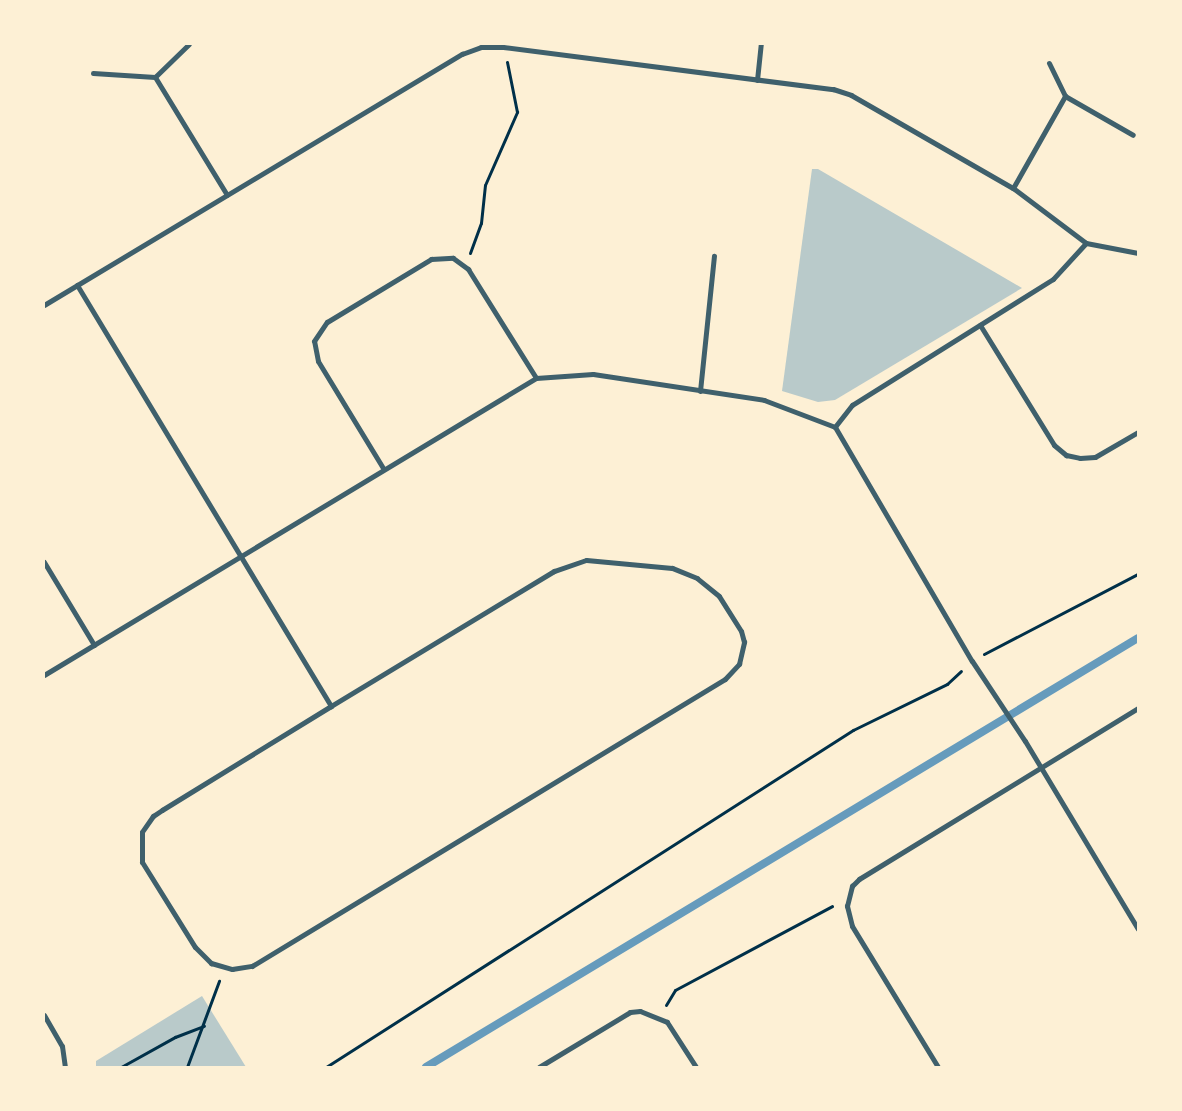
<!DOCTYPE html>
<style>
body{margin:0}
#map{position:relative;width:1182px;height:1111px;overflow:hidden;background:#fdf0d5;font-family:Merriweather,serif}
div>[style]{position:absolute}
.green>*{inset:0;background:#b9caca}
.stream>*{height:8px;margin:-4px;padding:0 4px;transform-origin:4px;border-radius:4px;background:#669bbc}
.path>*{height:3px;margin:-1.5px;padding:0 1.5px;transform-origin:1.5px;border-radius:1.5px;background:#003049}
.minor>*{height:5px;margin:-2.5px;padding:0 2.5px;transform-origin:2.5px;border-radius:2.5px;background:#3f606c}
span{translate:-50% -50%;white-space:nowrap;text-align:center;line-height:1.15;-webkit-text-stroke:5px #fdf0d5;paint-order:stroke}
.frame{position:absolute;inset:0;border:45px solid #fdf0d5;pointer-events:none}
</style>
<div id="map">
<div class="green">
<div style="clip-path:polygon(812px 169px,818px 169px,1022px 288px,835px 400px,818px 402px,782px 391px)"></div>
<div style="clip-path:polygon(202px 996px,246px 1067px,96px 1067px,96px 1061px)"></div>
</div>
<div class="stream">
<div style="left:426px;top:1067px;width:831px;rotate:-31.07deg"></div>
</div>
<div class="path">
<div style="left:470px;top:253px;width:32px;rotate:-70deg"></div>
<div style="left:481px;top:223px;width:38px;rotate:-84deg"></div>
<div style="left:485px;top:185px;width:80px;rotate:-66.3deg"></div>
<div style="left:517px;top:112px;width:51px;rotate:-101.3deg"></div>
<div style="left:984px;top:654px;width:174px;rotate:-27.5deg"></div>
<div style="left:666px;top:1005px;width:17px;rotate:-59deg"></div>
<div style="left:675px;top:990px;width:178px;rotate:-28.1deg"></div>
<div style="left:121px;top:1067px;width:62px;rotate:-29.1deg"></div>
<div style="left:175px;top:1037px;width:31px;rotate:-21deg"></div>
<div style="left:187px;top:1067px;width:92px;rotate:-69.6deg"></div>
<div style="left:326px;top:1067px;width:626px;rotate:-32.6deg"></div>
<div style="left:853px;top:730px;width:105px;rotate:-26.1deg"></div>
<div style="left:947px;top:684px;width:19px;rotate:-43deg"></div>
</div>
<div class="minor">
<div style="left:189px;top:44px;width:47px;rotate:135.9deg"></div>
<div style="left:155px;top:77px;width:138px;rotate:58.6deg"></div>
<div style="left:1049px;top:63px;width:37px;rotate:64deg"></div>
<div style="left:1065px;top:96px;width:78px;rotate:29.8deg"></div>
<div style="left:93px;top:73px;width:62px;rotate:3.7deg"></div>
<div style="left:757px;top:80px;width:36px;rotate:-84deg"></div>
<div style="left:1013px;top:188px;width:106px;rotate:-60.5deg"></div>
<div style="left:1086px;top:243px;width:53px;rotate:10.9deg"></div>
<div style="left:77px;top:285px;width:492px;rotate:58.9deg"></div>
<div style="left:331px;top:706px;width:198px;rotate:148.4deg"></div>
<div style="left:162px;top:810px;width:11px;rotate:146deg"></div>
<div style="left:153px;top:816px;width:19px;rotate:125deg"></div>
<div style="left:142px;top:832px;width:30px;rotate:90deg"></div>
<div style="left:142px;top:862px;width:100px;rotate:58.1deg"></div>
<div style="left:195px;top:947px;width:23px;rotate:45deg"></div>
<div style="left:211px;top:963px;width:22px;rotate:16deg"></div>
<div style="left:232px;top:969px;width:20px;rotate:-9deg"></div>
<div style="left:252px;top:966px;width:553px;rotate:-31.25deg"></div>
<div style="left:725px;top:679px;width:21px;rotate:-47deg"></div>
<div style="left:739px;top:664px;width:23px;rotate:-77deg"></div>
<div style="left:744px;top:642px;width:11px;rotate:-105deg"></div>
<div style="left:741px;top:631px;width:41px;rotate:-122.2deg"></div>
<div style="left:719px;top:596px;width:28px;rotate:-141deg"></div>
<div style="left:697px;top:578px;width:27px;rotate:-158deg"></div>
<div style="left:672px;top:568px;width:86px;rotate:-174.7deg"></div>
<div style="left:586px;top:560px;width:34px;rotate:161deg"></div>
<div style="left:554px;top:571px;width:261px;rotate:148.8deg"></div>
<div style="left:44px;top:305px;width:488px;rotate:-31deg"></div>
<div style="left:462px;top:54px;width:20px;rotate:-20deg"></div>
<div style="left:481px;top:47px;width:22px"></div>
<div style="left:503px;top:47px;width:333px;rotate:7.3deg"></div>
<div style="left:833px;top:89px;width:19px;rotate:18deg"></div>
<div style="left:851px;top:95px;width:187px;rotate:29.9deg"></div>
<div style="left:1013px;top:188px;width:91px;rotate:37deg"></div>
<div style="left:1086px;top:243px;width:49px;rotate:132.5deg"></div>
<div style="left:1053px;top:279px;width:237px;rotate:147.9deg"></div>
<div style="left:852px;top:405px;width:28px;rotate:128deg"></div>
<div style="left:980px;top:325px;width:141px;rotate:58.3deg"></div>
<div style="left:1054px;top:445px;width:16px;rotate:40deg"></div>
<div style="left:1066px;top:455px;width:14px;rotate:12deg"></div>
<div style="left:1080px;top:458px;width:15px;rotate:-4deg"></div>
<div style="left:1095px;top:457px;width:50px;rotate:-30.2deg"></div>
<div style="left:700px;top:391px;width:136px;rotate:-84.1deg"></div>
<div style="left:383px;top:468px;width:125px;rotate:-121.3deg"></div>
<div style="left:318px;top:361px;width:20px;rotate:-101deg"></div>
<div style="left:314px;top:341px;width:23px;rotate:-56deg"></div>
<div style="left:327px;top:322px;width:122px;rotate:-31.2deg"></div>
<div style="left:431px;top:259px;width:22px;rotate:-3deg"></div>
<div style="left:453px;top:258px;width:19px;rotate:36deg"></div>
<div style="left:468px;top:269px;width:128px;rotate:58deg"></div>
<div style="left:44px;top:562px;width:97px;rotate:58.9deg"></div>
<div style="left:44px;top:675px;width:575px;rotate:-31.12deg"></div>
<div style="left:536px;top:378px;width:57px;rotate:-4deg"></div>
<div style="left:593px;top:374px;width:173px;rotate:8.6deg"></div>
<div style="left:764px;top:400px;width:76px;rotate:20.8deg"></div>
<div style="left:835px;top:427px;width:271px;rotate:59.7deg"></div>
<div style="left:972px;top:661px;width:96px;rotate:56.5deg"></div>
<div style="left:1025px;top:741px;width:219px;rotate:59deg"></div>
<div style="left:44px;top:1015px;width:36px;rotate:60deg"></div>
<div style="left:62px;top:1046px;width:21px;rotate:82deg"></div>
<div style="left:539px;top:1067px;width:106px;rotate:-31.1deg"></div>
<div style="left:630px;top:1012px;width:10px;rotate:-6deg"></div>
<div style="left:640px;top:1011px;width:29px;rotate:22deg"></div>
<div style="left:667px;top:1022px;width:54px;rotate:57.2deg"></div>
<div style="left:938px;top:1067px;width:165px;rotate:-121.4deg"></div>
<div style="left:852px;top:926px;width:21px;rotate:-104deg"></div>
<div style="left:847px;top:906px;width:21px;rotate:-76deg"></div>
<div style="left:852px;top:886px;width:10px;rotate:-45deg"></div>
<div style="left:859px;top:879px;width:327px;rotate:-31.5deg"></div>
</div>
<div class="frame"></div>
</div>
